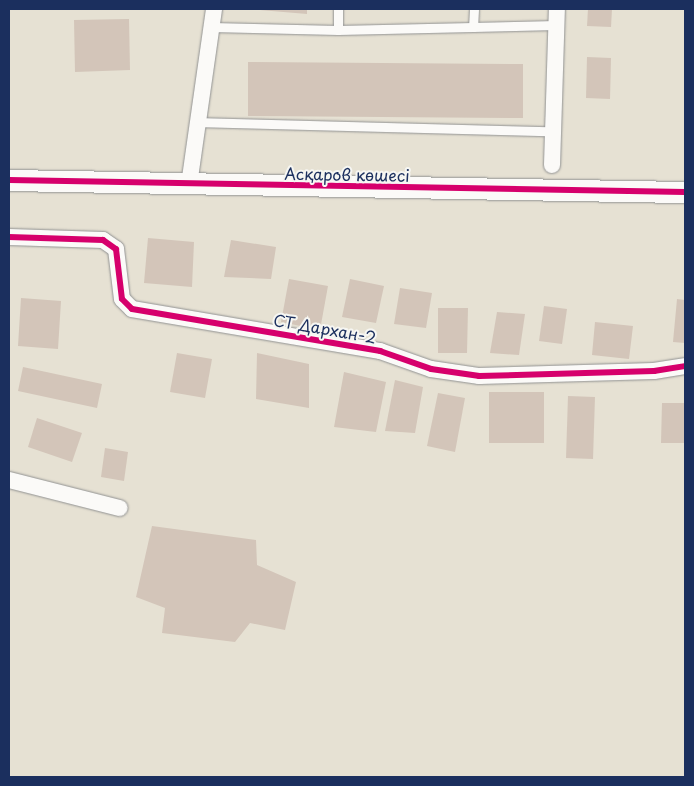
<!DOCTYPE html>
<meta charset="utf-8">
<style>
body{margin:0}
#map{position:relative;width:694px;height:786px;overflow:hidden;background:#e6e1d3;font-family:"Playpen Sans",sans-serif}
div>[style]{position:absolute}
.building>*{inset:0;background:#d3c5b9}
.roads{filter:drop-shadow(0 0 1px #919292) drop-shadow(0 0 1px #919292)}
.service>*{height:9px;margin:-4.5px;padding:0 4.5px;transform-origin:4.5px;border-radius:4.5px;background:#fbfaf8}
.minor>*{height:16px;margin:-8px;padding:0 8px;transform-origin:8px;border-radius:8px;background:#fbfaf8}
.tertiary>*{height:21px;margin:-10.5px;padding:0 10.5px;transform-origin:10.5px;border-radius:10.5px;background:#fbfaf8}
.cycleway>*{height:6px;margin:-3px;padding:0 3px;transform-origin:3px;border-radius:3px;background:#d6006c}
span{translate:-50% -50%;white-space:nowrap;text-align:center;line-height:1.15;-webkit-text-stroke:4px #f6f6f2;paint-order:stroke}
.street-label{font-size:16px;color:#1b2f5e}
.frame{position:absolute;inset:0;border:10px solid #1b2f5e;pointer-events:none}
</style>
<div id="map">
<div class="building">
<div style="clip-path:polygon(248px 9px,307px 9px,307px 14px)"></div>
<div style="clip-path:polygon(588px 9px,612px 9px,611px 27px,587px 26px)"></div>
<div style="clip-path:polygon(129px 19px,130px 70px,75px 72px,74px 20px)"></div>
<div style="clip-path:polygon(587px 57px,611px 58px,610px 99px,586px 98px)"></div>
<div style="clip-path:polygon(248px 62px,523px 64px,523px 118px,248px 116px)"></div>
<div style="clip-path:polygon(148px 238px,194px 242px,192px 287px,144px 283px)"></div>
<div style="clip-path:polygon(231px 240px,276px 247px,271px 279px,224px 277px)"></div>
<div style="clip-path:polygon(289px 279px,328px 286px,320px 330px,281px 322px)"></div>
<div style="clip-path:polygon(350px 279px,384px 286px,376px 323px,342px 317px)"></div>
<div style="clip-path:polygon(400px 288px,432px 293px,426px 328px,394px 324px)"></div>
<div style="clip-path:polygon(21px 298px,61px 301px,58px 349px,18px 346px)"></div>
<div style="clip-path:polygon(677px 299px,685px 300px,685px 343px,673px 342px)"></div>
<div style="clip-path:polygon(544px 306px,567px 309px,562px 344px,539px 341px)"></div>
<div style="clip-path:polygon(438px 308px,468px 308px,467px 353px,438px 353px)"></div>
<div style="clip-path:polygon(497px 312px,525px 314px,519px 355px,490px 353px)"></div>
<div style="clip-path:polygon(595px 322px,633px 326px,629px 359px,592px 355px)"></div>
<div style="clip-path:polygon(177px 353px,212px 359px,205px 398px,170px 392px)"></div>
<div style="clip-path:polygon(257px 353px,309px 364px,309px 408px,256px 399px)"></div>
<div style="clip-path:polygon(23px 367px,102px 384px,97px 408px,18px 391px)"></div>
<div style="clip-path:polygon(344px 372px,386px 382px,376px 432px,334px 427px)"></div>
<div style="clip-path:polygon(395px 380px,423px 387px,415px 433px,385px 431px)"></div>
<div style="clip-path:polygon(489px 392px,544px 392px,544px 443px,489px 443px)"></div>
<div style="clip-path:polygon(438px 393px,465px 398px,455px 452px,427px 446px)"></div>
<div style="clip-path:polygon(568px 396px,595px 397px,593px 459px,566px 458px)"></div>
<div style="clip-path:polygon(662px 403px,685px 403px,685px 443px,661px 443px)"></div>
<div style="clip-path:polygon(37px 418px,82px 433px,72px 462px,28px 447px)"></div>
<div style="clip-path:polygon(105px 448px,128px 452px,124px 481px,101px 477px)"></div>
<div style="clip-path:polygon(152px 526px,256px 540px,257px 565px,296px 582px,285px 630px,250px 623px,235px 642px,162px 633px,165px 608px,136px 597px)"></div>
</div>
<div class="roads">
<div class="service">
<div style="left:474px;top:9px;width:18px;rotate:93deg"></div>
<div style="left:473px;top:27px;width:83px;rotate:-1.4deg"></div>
<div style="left:211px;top:27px;width:127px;rotate:1.4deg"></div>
<div style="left:338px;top:30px;width:21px;rotate:-90deg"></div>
<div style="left:338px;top:30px;width:135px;rotate:-1.3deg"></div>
<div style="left:199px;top:122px;width:354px;rotate:1.5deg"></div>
</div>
<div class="minor">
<div style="left:552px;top:165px;width:156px;rotate:-88.2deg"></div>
<div style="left:189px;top:185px;width:178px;rotate:-81.9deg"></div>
<div style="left:9px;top:237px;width:94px;rotate:1.8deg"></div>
<div style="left:103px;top:240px;width:16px;rotate:35deg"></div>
<div style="left:116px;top:249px;width:50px;rotate:83.2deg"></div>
<div style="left:122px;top:299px;width:14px;rotate:45deg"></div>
<div style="left:132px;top:309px;width:252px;rotate:9.6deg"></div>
<div style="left:380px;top:351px;width:54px;rotate:19.4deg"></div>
<div style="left:431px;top:369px;width:49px;rotate:8.3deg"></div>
<div style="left:479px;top:376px;width:175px;rotate:-1.6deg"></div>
<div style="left:654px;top:371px;width:31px;rotate:-9deg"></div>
<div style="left:9px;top:480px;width:114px;rotate:14.2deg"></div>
</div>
<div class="tertiary">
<div style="left:9px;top:180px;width:676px;rotate:1.02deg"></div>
</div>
</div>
<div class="cycleway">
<div style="left:9px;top:180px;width:676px;rotate:1.02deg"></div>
<div style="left:9px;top:237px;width:94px;rotate:1.8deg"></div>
<div style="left:103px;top:240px;width:16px;rotate:35deg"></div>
<div style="left:116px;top:249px;width:50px;rotate:83.2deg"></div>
<div style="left:122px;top:299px;width:14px;rotate:45deg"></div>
<div style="left:132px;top:309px;width:252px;rotate:9.6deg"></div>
<div style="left:380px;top:351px;width:54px;rotate:19.4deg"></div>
<div style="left:431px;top:369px;width:49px;rotate:8.3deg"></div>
<div style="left:479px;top:376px;width:175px;rotate:-1.6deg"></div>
<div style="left:654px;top:371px;width:31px;rotate:-9deg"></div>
</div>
<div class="street-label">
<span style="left:347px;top:174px;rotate:1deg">Асқаров көшесі</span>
<span style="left:325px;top:328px;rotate:10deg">СТ Дархан-2</span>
</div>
<div class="frame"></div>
</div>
